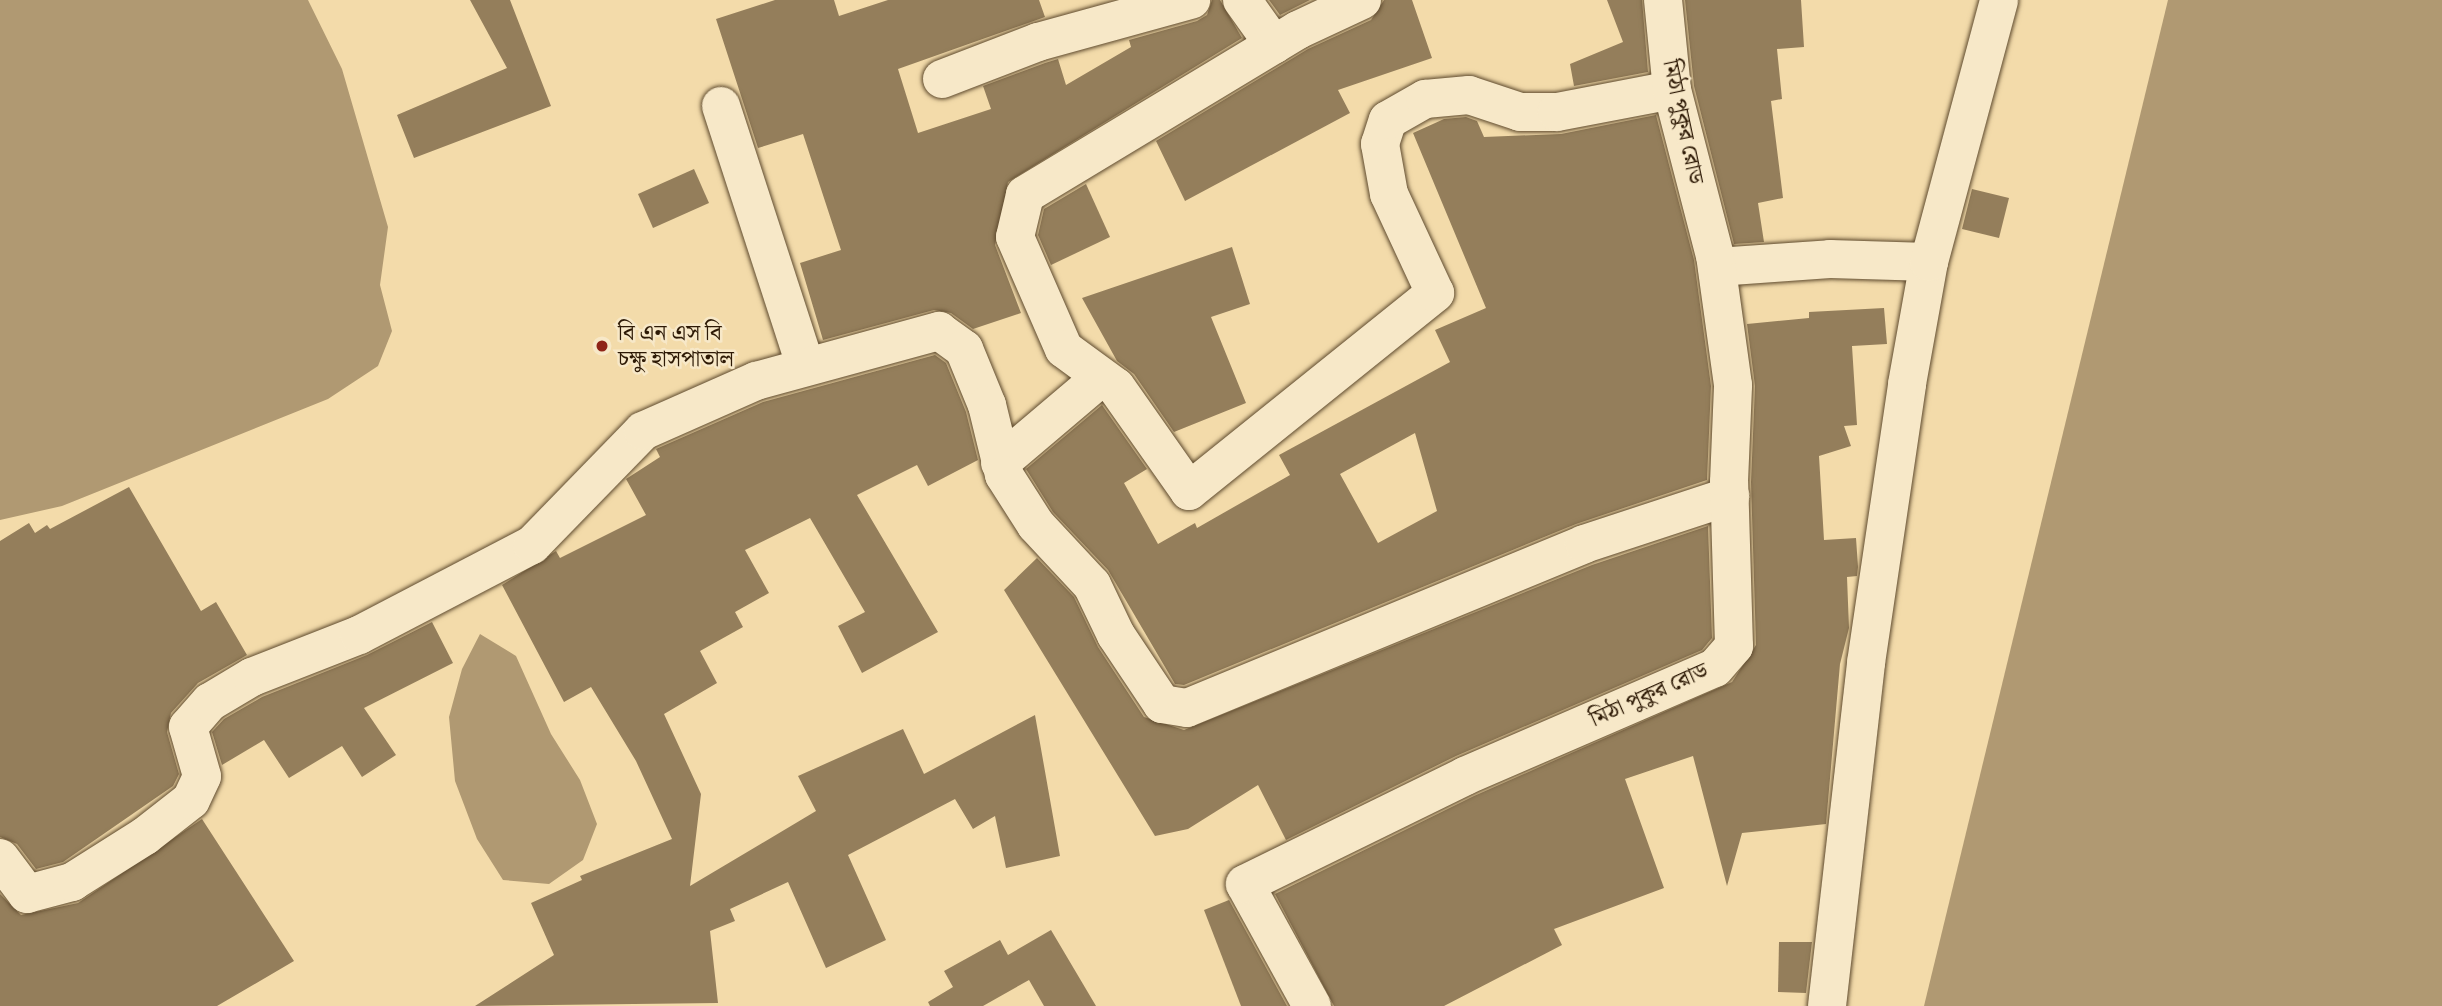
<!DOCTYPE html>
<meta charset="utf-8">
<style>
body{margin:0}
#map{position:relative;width:2442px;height:1006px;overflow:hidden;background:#f3dbaa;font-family:"IM FELL French Canon","Noto Serif Bengali",serif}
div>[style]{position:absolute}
.water>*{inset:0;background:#b09972}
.building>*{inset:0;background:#947e5b}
.roads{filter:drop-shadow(0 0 2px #5e4a2e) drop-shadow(0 0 2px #5e4a2e)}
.minor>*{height:38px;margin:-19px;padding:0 19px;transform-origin:19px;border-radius:19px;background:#f7e8c8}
.tertiary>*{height:38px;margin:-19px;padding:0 19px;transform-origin:19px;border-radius:19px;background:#f7e8c8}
.dots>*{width:19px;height:19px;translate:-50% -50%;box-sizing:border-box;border:4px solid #f7e8c8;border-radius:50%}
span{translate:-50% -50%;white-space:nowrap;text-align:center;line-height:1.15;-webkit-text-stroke:5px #f7e8c8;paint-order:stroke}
.street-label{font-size:23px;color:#2d1905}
.poi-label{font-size:23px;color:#2d1905}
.left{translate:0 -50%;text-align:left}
</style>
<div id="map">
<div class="water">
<div style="clip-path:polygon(0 0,308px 0,342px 69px,388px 227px,380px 285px,392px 331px,378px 366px,328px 399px,62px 506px,0 520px)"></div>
<div style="clip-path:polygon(2168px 0,2442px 0,2442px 1006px,1924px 1006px)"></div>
<div style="clip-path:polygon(480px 634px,516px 656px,551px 734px,580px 780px,597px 824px,583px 860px,549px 884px,503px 880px,477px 839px,455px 781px,449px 717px,462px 669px)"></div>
</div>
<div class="building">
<div style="clip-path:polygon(470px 0,510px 0,551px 106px,414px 158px,397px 115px,507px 68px)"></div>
<div style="clip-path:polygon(775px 0,834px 0,839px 16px,888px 0,1039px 0,1045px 17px,898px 69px,918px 133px,991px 109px,983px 86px,1045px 63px,1058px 59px,1066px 85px,1131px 47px,1129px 40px,1197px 21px,1207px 15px,1212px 0,1220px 0,1242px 38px,1008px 182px,995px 245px,1021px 313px,973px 329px,951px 313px,934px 310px,823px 340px,800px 263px,841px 250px,803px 134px,758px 148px,716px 19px)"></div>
<div style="clip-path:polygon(1269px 0,1310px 0,1280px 15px)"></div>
<div style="clip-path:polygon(1384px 0,1412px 0,1432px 58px,1338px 90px,1350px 113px,1185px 201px,1156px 141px,1308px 49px,1371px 20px)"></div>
<div style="clip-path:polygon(1607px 0,1642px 0,1648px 72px,1574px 86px,1570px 64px,1623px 42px)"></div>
<div style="clip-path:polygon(1685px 0,1801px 0,1804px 47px,1777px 49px,1782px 99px,1771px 101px,1783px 198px,1758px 203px,1764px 242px,1734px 244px,1694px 86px)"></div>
<div style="clip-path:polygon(evenodd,1656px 115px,1694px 260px,1711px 386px,1707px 480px,1576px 524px,1184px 685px,1175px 684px,1108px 570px,1053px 512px,1026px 469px,1102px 405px,1147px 469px,1124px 483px,1158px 544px,1195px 523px,1197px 528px,1290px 475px,1279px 455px,1450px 362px,1435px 330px,1486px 308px,1413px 133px,1444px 119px,1466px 117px,1477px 121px,1484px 137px,1561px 134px,1656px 115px,1415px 433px,1437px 511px,1378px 543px,1340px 474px,1415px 433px)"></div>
<div style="clip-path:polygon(694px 169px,709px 203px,653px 228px,638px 194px)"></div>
<div style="clip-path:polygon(1086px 184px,1110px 237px,1051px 265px,1038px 235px,1044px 209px)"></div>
<div style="clip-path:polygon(1972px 189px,2009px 198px,1999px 238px,1962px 229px)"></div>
<div style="clip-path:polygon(1232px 247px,1250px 304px,1211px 317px,1246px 403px,1174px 432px,1134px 374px,1117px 361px,1082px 298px)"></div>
<div style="clip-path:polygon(1884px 308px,1887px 344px,1852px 346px,1857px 425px,1844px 426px,1851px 446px,1819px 456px,1824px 540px,1856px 538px,1858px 567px,1857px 576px,1847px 577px,1849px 628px,1840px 664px,1826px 824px,1742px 833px,1727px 886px,1693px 756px,1625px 779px,1664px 888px,1554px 929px,1562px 945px,1444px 1006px,1334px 1006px,1275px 894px,1474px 796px,1732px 682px,1756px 645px,1751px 482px,1755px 386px,1747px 324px,1809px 318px,1809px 312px)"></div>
<div style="clip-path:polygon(935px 355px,946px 363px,966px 412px,978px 460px,928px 486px,917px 465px,857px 495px,938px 632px,862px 673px,838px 626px,865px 612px,810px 518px,745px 550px,769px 593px,735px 612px,743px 627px,700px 651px,717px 683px,664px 714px,701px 794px,690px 886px,816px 811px,798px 776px,903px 729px,924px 774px,1035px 715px,1060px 856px,1006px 868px,995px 816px,973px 829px,955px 799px,848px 855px,886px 940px,826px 968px,788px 882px,730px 909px,735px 921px,710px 931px,718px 1003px,475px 1006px,554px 955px,531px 903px,582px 880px,580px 876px,672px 839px,636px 761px,591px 687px,564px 702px,502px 585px,556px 551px,560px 558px,646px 515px,626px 479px,660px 457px,656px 449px,763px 402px)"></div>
<div style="clip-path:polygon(129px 487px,201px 611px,216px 602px,247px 655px,198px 683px,171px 713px,167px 732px,179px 774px,173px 786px,63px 862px,36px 869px,17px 844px,0 837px,0 541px,29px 523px,35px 533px,47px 525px,50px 529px)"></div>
<div style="clip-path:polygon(1708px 526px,1712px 638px,1702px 650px,1456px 756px,1286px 840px,1258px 785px,1188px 829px,1155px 836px,1004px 590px,1037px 558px,1074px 597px,1098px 647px,1144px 717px,1184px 730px,1592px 565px)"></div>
<div style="clip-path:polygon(432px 622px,453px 663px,364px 708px,396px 755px,362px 777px,342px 746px,289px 778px,264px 740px,222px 765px,212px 732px,224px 719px,262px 697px,367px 655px)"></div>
<div style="clip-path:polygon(202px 819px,294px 961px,217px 1006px,0 1006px,0 894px,21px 915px,78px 903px)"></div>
<div style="clip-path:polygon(1229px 900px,1287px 1006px,1241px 1006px,1204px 910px)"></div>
<div style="clip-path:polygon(1051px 930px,1096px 1006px,1044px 1006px,1029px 980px,983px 1006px,930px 1006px,928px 1002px,953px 987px,944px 971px,1000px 940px,1008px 955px)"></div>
<div style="clip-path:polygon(1779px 942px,1812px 942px,1806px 993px,1778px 992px)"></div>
</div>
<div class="roads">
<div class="minor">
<div style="left:1242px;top:0;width:55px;rotate:54.6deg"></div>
<div style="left:1362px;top:0;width:71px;rotate:154.9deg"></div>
<div style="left:1298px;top:30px;width:319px;rotate:148.9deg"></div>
<div style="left:1025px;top:195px;width:43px;rotate:103.4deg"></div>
<div style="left:1015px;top:237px;width:122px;rotate:66.4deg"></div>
<div style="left:1064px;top:349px;width:64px;rotate:36.2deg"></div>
<div style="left:1116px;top:387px;width:127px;rotate:54.9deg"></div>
<div style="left:1189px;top:491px;width:316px;rotate:-38.8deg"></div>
<div style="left:1435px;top:293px;width:109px;rotate:-114.9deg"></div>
<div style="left:1389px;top:194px;width:51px;rotate:-100.2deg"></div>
<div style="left:1380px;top:144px;width:25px;rotate:-72deg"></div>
<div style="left:1388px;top:120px;width:43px;rotate:-29.6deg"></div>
<div style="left:1425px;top:99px;width:44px;rotate:-5.2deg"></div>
<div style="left:1469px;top:95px;width:54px;rotate:18.4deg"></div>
<div style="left:1520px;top:112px;width:37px"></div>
<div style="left:1557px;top:112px;width:117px;rotate:-10.8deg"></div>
<div style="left:942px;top:79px;width:103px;rotate:-21.1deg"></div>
<div style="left:1038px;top:42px;width:159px;rotate:-15.4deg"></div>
<div style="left:721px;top:106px;width:274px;rotate:72deg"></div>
<div style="left:1717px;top:267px;width:113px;rotate:-4deg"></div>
<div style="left:1830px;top:259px;width:99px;rotate:1.7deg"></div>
<div style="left:1000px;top:463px;width:130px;rotate:-40.3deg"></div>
<div style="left:0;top:858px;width:45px;rotate:53.1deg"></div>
<div style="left:27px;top:894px;width:47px;rotate:-14.9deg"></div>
<div style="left:72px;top:882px;width:86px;rotate:-32.2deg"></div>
<div style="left:145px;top:836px;width:58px;rotate:-38deg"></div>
<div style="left:191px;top:800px;width:26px;rotate:-65deg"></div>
<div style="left:202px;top:776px;width:51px;rotate:-105.9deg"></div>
<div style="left:188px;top:727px;width:33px;rotate:-49deg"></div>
<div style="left:210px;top:702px;width:49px;rotate:-30.8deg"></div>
<div style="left:252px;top:677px;width:115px;rotate:-21.4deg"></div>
<div style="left:359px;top:635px;width:195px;rotate:-27.5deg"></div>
<div style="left:532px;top:545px;width:159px;rotate:-45.8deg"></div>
<div style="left:643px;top:431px;width:124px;rotate:-23.9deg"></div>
<div style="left:756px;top:381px;width:190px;rotate:-15.3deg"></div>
<div style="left:939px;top:331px;width:31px;rotate:36deg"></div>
<div style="left:964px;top:349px;width:61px;rotate:67.7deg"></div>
<div style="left:987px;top:405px;width:72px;rotate:76.3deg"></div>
<div style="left:1004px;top:475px;width:59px;rotate:57.4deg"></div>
<div style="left:1036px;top:525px;width:82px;rotate:47deg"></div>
<div style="left:1092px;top:585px;width:55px;rotate:64.4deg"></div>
<div style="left:1116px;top:635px;width:83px;rotate:56.3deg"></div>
<div style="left:1162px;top:704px;width:25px;rotate:9deg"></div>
<div style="left:1187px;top:708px;width:430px;rotate:-22.4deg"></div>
<div style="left:1584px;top:544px;width:154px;rotate:-18.2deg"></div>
<div style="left:1827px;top:1006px;width:345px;rotate:-83.5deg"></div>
<div style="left:1866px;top:663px;width:282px;rotate:-81.6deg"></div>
<div style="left:1907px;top:384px;width:124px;rotate:-79.8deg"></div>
<div style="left:1929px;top:262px;width:271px;rotate:-75deg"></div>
</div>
<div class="tertiary">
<div style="left:1312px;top:1006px;width:139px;rotate:-118.8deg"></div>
<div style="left:1245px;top:884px;width:245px;rotate:-26.1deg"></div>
<div style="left:1465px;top:776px;width:272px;rotate:-23.4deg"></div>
<div style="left:1715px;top:668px;width:29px;rotate:-49deg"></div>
<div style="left:1734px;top:646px;width:164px;rotate:-91.7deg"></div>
<div style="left:1729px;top:482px;width:97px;rotate:-87.6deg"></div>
<div style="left:1733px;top:385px;width:130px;rotate:-97.9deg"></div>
<div style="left:1715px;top:256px;width:171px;rotate:-104.5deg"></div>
<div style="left:1672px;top:90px;width:90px;rotate:-95.7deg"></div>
</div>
</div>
<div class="dots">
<div style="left:602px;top:346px;background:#8f2418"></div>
</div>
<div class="street-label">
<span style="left:1683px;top:122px;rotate:78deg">মিঠা পুকুর রোড</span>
<span style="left:1649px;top:695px;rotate:-24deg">মিঠা পুকুর রোড</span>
</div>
<div class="poi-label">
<span class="left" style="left:618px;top:346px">বি এন এস বি<br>চক্ষু হাসপাতাল</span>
</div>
</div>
